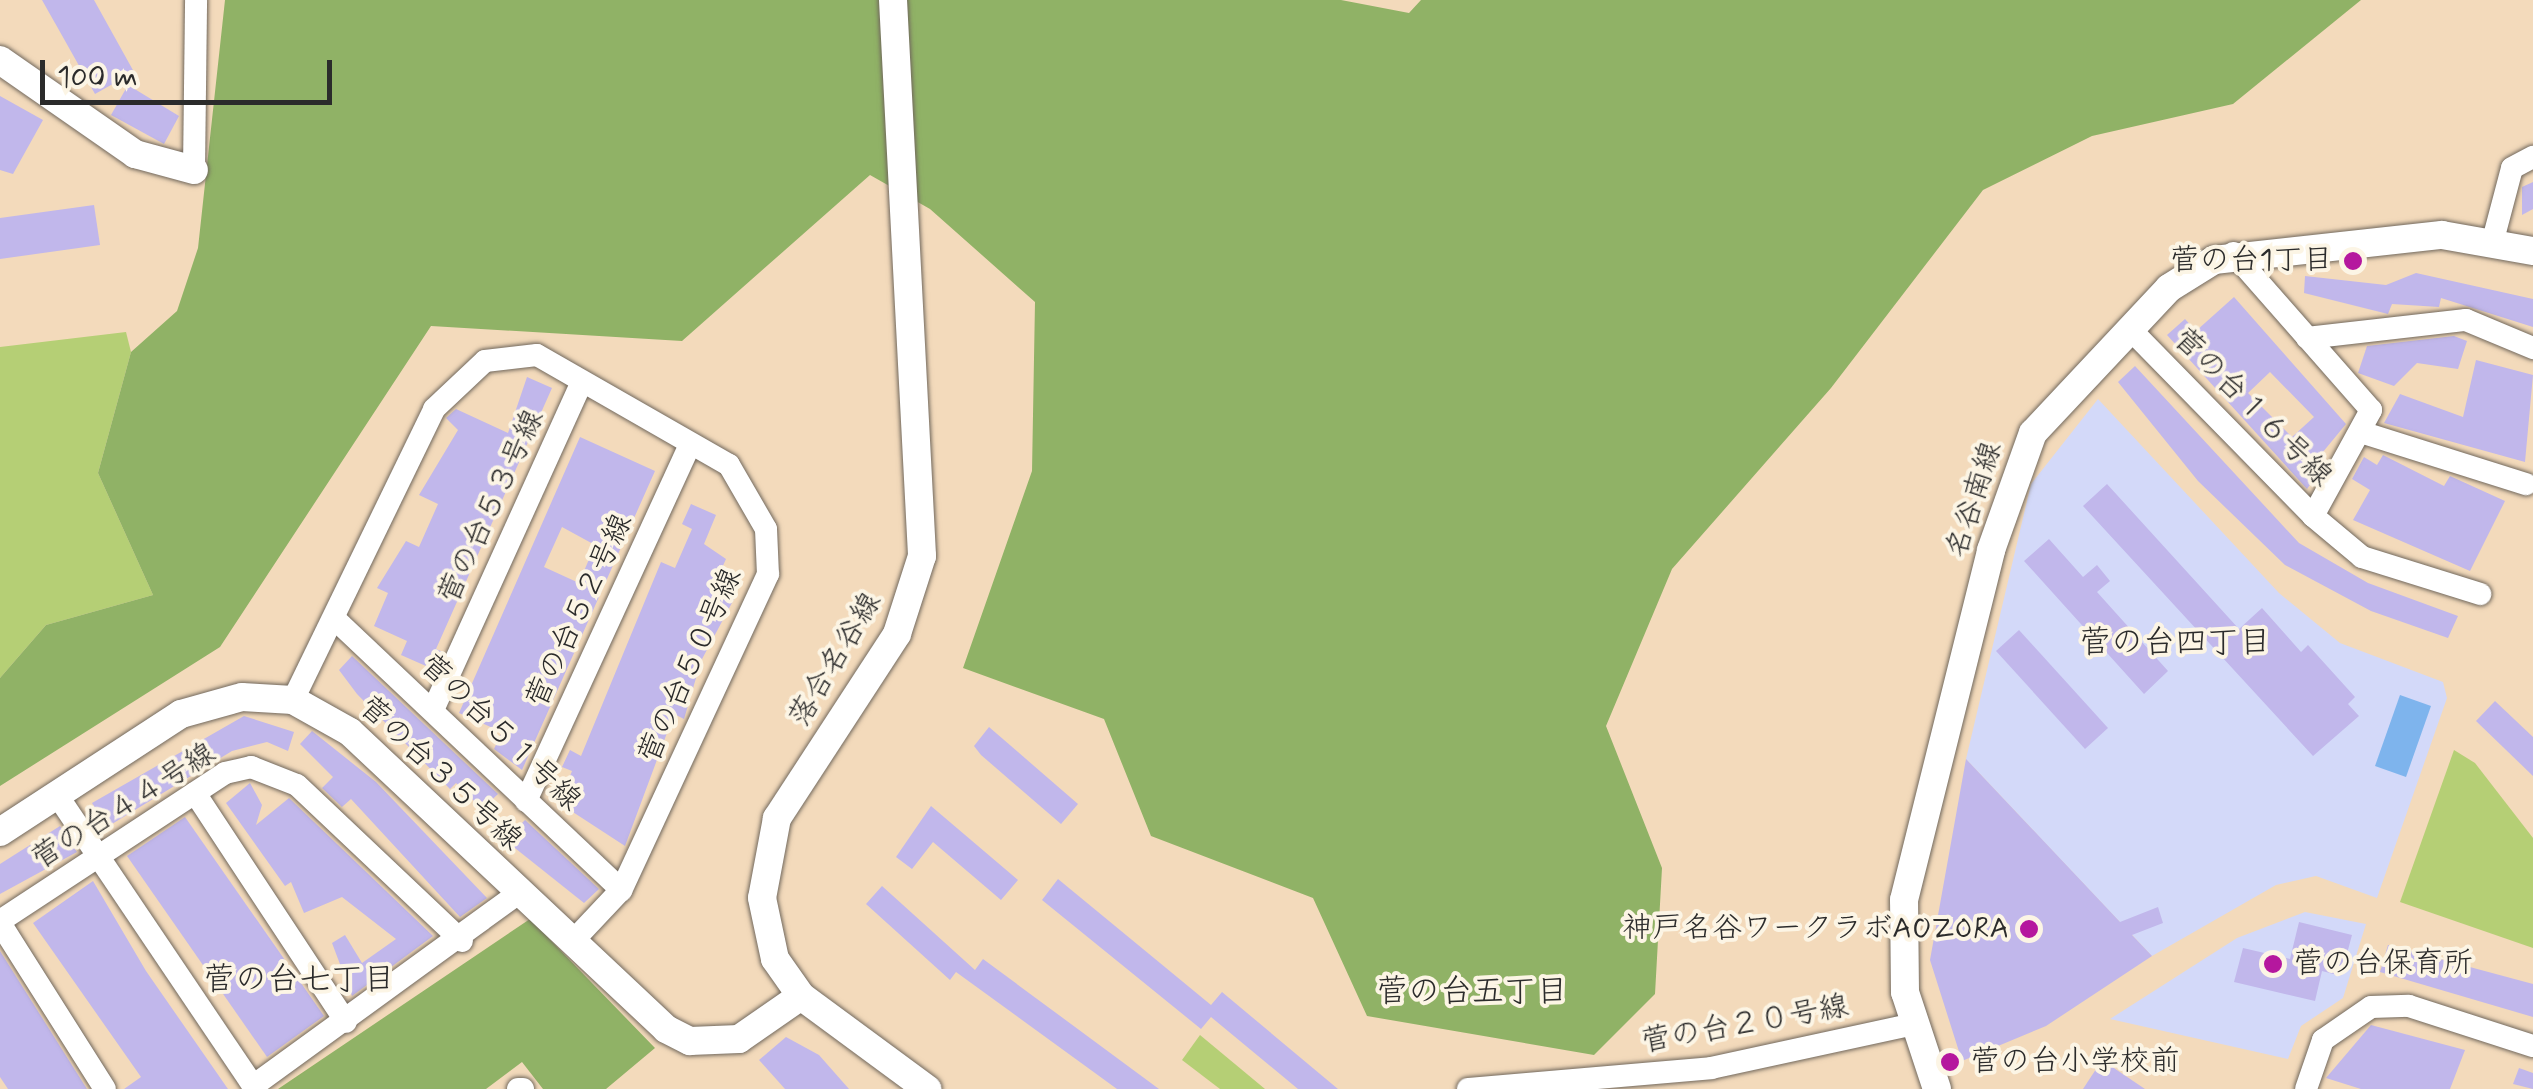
<!DOCTYPE html>
<meta charset="utf-8">
<style>
body{margin:0}
#map{position:relative;width:2533px;height:1089px;overflow:hidden;background:#f3dabb;font-family:Mynerve,"Klee One",sans-serif}
div>[style]{position:absolute}
.built>*{inset:0;background:#d3d9f9}
.green>*{inset:0;background:#b5cf75}
.forest>*{inset:0;background:#90b266}
.water>*{inset:0;background:#7eb4ed}
.building>*{inset:0;background:#c1b7eb}
.roads{filter:drop-shadow(0 0 2px #71685d) drop-shadow(0 0 2px #71685d)}
.minor>*{height:22px;margin:-11px;padding:0 11px;transform-origin:11px;border-radius:11px;background:#fff}
.tertiary>*{height:28px;margin:-14px;padding:0 14px;transform-origin:14px;border-radius:14px;background:#fff}
.dots>*{width:28px;height:28px;translate:-50% -50%;box-sizing:border-box;border:5px solid #fcf5e5;border-radius:50%}
span{translate:-50% -50%;white-space:nowrap;text-align:center;line-height:1.15;-webkit-text-stroke:8px #fcf5e5;paint-order:stroke}
.poi-label{font-size:30px;color:#2b2b2b}
.right{translate:-100% -50%;text-align:right}
.left{translate:0 -50%;text-align:left}
.street-label{font-size:30px;color:#2b2b2b}
.neighbourhood-label{font-size:32px;color:#2b2b2b}
.scale{position:absolute;left:40px;top:60px;width:292px;height:45px;box-sizing:border-box;border:5px solid #2b2b2b;border-top:0;padding-left:12px;font-size:30px;line-height:35px;white-space:nowrap;color:#2b2b2b;-webkit-text-stroke:8px #fcf5e5;paint-order:stroke}
</style>
<div id="map">
<div class="built">
<div style="clip-path:polygon(2098px 399px,2279px 593px,2340px 643px,2443px 682px,2447px 698px,2377px 898px,2316px 876px,2276px 885px,2152px 956px,1966px 759px,2031px 484px)"></div>
<div style="clip-path:polygon(2305px 912px,2366px 924px,2343px 998px,2301px 1026px,2288px 1059px,2110px 1019px,2237px 938px)"></div>
</div>
<div class="green">
<div style="clip-path:polygon(126px 332px,131px 352px,98px 473px,153px 595px,46px 625px,0 678px,0 347px)"></div>
<div style="clip-path:polygon(2454px 750px,2475px 763px,2533px 838px,2533px 948px,2400px 902px)"></div>
<div style="clip-path:polygon(1200px 1035px,1265px 1089px,1220px 1089px,1182px 1060px)"></div>
</div>
<div class="forest">
<div style="clip-path:polygon(225px 0,1341px 0,1409px 13px,1421px 0,2361px 0,2233px 104px,2092px 136px,1983px 190px,1831px 388px,1672px 569px,1606px 726px,1662px 868px,1655px 994px,1594px 1055px,1367px 1016px,1313px 898px,1151px 836px,1104px 719px,963px 668px,1032px 471px,1035px 302px,930px 209px,870px 175px,682px 341px,431px 326px,220px 647px,0 786px,0 678px,46px 625px,153px 595px,98px 473px,131px 352px,177px 311px,198px 248px)"></div>
<div style="clip-path:polygon(530px 919px,655px 1048px,606px 1089px,543px 1089px,522px 1062px,486px 1089px,278px 1089px)"></div>
</div>
<div class="water">
<div style="clip-path:polygon(2400px 695px,2431px 706px,2406px 777px,2375px 766px)"></div>
</div>
<div class="building">
<div style="clip-path:polygon(42px 0,94px 0,134px 72px,95px 94px)"></div>
<div style="clip-path:polygon(128px 85px,179px 116px,164px 144px,111px 115px)"></div>
<div style="clip-path:polygon(0 96px,43px 120px,13px 174px,0 170px)"></div>
<div style="clip-path:polygon(2533px 182px,2533px 209px,2522px 215px,2522px 187px)"></div>
<div style="clip-path:polygon(94px 205px,100px 245px,0 259px,0 218px)"></div>
<div style="clip-path:polygon(2416px 273px,2533px 299px,2533px 327px,2441px 298px,2439px 307px,2392px 304px,2388px 314px,2304px 293px,2305px 276px,2386px 285px)"></div>
<div style="clip-path:polygon(evenodd,2234px 297px,2346px 424px,2313px 464px,2320px 471px,2307px 489px,2167px 335px,2185px 319px,2196px 331px,2234px 297px,2270px 372px,2314px 417px,2292px 437px,2248px 393px,2270px 372px)"></div>
<div style="clip-path:polygon(2454px 336px,2467px 341px,2458px 369px,2417px 363px,2394px 386px,2358px 373px,2367px 346px)"></div>
<div style="clip-path:polygon(2476px 360px,2533px 375px,2525px 462px,2384px 423px,2400px 394px,2463px 417px)"></div>
<div style="clip-path:polygon(2135px 366px,2299px 543px,2368px 583px,2458px 616px,2448px 638px,2371px 611px,2285px 565px,2198px 481px,2118px 382px)"></div>
<div style="clip-path:polygon(527px 377px,552px 388px,436px 649px,443px 652px,435px 670px,401px 655px,407px 641px,374px 626px,388px 593px,377px 588px,406px 541px,419px 547px,438px 504px,419px 495px,458px 430px,446px 418px,456px 409px,508px 433px)"></div>
<div style="clip-path:polygon(evenodd,580px 437px,655px 471px,522px 770px,494px 749px,502px 732px,459px 713px,580px 437px,562px 527px,595px 545px,579px 583px,544px 567px,562px 527px)"></div>
<div style="clip-path:polygon(2383px 455px,2444px 486px,2450px 476px,2505px 501px,2470px 571px,2353px 520px,2370px 490px,2352px 479px,2364px 457px,2377px 465px)"></div>
<div style="clip-path:polygon(2107px 484px,2239px 629px,2262px 608px,2301px 652px,2308px 645px,2355px 697px,2348px 704px,2359px 716px,2313px 756px,2083px 506px)"></div>
<div style="clip-path:polygon(691px 504px,716px 515px,704px 544px,726px 559px,712px 590px,734px 599px,701px 661px,684px 719px,674px 714px,625px 846px,559px 803px,572px 771px,562px 767px,570px 750px,581px 756px,661px 562px,675px 568px,692px 529px,682px 524px)"></div>
<div style="clip-path:polygon(2049px 539px,2083px 577px,2097px 565px,2110px 581px,2097px 592px,2168px 671px,2144px 694px,2024px 561px)"></div>
<div style="clip-path:polygon(2019px 630px,2108px 728px,2085px 749px,1996px 651px)"></div>
<div style="clip-path:polygon(352px 656px,498px 794px,482px 809px,456px 783px,450px 789px,357px 694px,339px 670px)"></div>
<div style="clip-path:polygon(2495px 701px,2533px 737px,2533px 776px,2476px 721px)"></div>
<div style="clip-path:polygon(244px 716px,294px 732px,288px 751px,267px 742px,232px 751px,107px 827px,92px 803px)"></div>
<div style="clip-path:polygon(989px 727px,1078px 804px,1061px 824px,981px 755px,974px 746px)"></div>
<div style="clip-path:polygon(312px 731px,376px 782px,487px 898px,460px 917px,351px 799px,342px 807px,322px 788px,333px 777px,300px 744px)"></div>
<div style="clip-path:polygon(1966px 759px,2120px 922px,2158px 907px,2163px 923px,2132px 935px,2152px 956px,2046px 1026px,1962px 1061px,1930px 960px)"></div>
<div style="clip-path:polygon(250px 783px,262px 805px,256px 825px,289px 798px,433px 936px,352px 996px,332px 943px,345px 935px,362px 963px,396px 939px,342px 897px,304px 913px,291px 882px,285px 886px,226px 803px)"></div>
<div style="clip-path:polygon(931px 806px,1018px 880px,1001px 900px,933px 842px,912px 869px,896px 857px)"></div>
<div style="clip-path:polygon(185px 817px,324px 1016px,267px 1057px,127px 856px)"></div>
<div style="clip-path:polygon(525px 820px,599px 889px,584px 903px,505px 840px)"></div>
<div style="clip-path:polygon(60px 826px,77px 852px,0 894px,0 864px)"></div>
<div style="clip-path:polygon(1058px 879px,1211px 1005px,1222px 992px,1338px 1089px,1298px 1089px,1211px 1017px,1201px 1029px,1042px 900px)"></div>
<div style="clip-path:polygon(93px 881px,146px 971px,228px 1089px,124px 1089px,141px 1077px,33px 923px)"></div>
<div style="clip-path:polygon(882px 886px,975px 970px,983px 959px,1159px 1089px,1117px 1089px,956px 972px,950px 980px,866px 904px)"></div>
<div style="clip-path:polygon(2299px 922px,2352px 935px,2341px 976px,2322px 971px,2315px 1001px,2234px 982px,2243px 948px,2290px 959px)"></div>
<div style="clip-path:polygon(2388px 945px,2533px 984px,2533px 1017px,2380px 972px)"></div>
<div style="clip-path:polygon(0 951px,87px 1089px,8px 1089px,0 1077px)"></div>
<div style="clip-path:polygon(2371px 1025px,2465px 1050px,2450px 1089px,2361px 1089px,2326px 1078px)"></div>
<div style="clip-path:polygon(786px 1037px,819px 1055px,849px 1089px,785px 1089px,759px 1060px)"></div>
<div style="clip-path:polygon(2102px 1060px,2145px 1089px,2083px 1089px)"></div>
<div style="clip-path:polygon(2519px 1068px,2533px 1073px,2533px 1089px,2513px 1084px)"></div>
</div>
<div class="roads">
<div class="minor">
<div style="left:194px;top:170px;width:170px;rotate:-89.3deg"></div>
<div style="left:2493px;top:240px;width:74px;rotate:-75.2deg"></div>
<div style="left:2512px;top:168px;width:24px;rotate:-28deg"></div>
<div style="left:2129px;top:328px;width:263px;rotate:45.6deg"></div>
<div style="left:2313px;top:516px;width:121px;rotate:-61.3deg"></div>
<div style="left:2371px;top:410px;width:209px;rotate:-131.3deg"></div>
<div style="left:2307px;top:338px;width:160px;rotate:-6.5deg"></div>
<div style="left:2466px;top:320px;width:73px;rotate:22.7deg"></div>
<div style="left:2364px;top:433px;width:170px;rotate:17.5deg"></div>
<div style="left:2313px;top:516px;width:64px;rotate:39.9deg"></div>
<div style="left:2362px;top:557px;width:124px;rotate:17.4deg"></div>
<div style="left:337px;top:621px;width:391px;rotate:43.4deg"></div>
<div style="left:293px;top:700px;width:323px;rotate:-64.1deg"></div>
<div style="left:434px;top:409px;width:70px;rotate:-43.3deg"></div>
<div style="left:485px;top:361px;width:52px;rotate:-6.6deg"></div>
<div style="left:537px;top:355px;width:221px;rotate:29.8deg"></div>
<div style="left:729px;top:465px;width:74px;rotate:60deg"></div>
<div style="left:766px;top:529px;width:45px;rotate:87.5deg"></div>
<div style="left:768px;top:574px;width:349px;rotate:114.9deg"></div>
<div style="left:621px;top:890px;width:70px;rotate:133.3deg"></div>
<div style="left:433px;top:710px;width:358px;rotate:-65.6deg"></div>
<div style="left:195px;top:793px;width:274px;rotate:56.6deg"></div>
<div style="left:57px;top:795px;width:351px;rotate:56deg"></div>
<div style="left:253px;top:1086px;width:330px;rotate:-36deg"></div>
<div style="left:526px;top:801px;width:391px;rotate:-65.3deg"></div>
<div style="left:0;top:921px;width:269px;rotate:-33.3deg"></div>
<div style="left:225px;top:773px;width:27px;rotate:-13deg"></div>
<div style="left:251px;top:767px;width:49px;rotate:21.4deg"></div>
<div style="left:297px;top:785px;width:227px;rotate:43.4deg"></div>
<div style="left:0;top:923px;width:196px;rotate:57.7deg"></div>
<div style="left:518px;top:1089px;width:5px"></div>
<div style="left:1468px;top:1089px;width:244px;rotate:-4.9deg"></div>
<div style="left:1711px;top:1068px;width:209px;rotate:-12.2deg"></div>
<div style="left:2306px;top:1089px;width:52px;rotate:-70.9deg"></div>
<div style="left:2323px;top:1040px;width:58px;rotate:-34.5deg"></div>
<div style="left:2371px;top:1007px;width:38px;rotate:-2deg"></div>
<div style="left:2409px;top:1006px;width:130px;rotate:17.9deg"></div>
</div>
<div class="tertiary">
<div style="left:893px;top:0;width:557px;rotate:87.01deg"></div>
<div style="left:922px;top:556px;width:82px;rotate:107.8deg"></div>
<div style="left:897px;top:634px;width:220px;rotate:123.1deg"></div>
<div style="left:777px;top:818px;width:81px;rotate:100.6deg"></div>
<div style="left:762px;top:898px;width:62px;rotate:78deg"></div>
<div style="left:775px;top:959px;width:45px;rotate:54.9deg"></div>
<div style="left:801px;top:996px;width:157px;rotate:36.4deg"></div>
<div style="left:0;top:60px;width:165px;rotate:34.8deg"></div>
<div style="left:135px;top:154px;width:61px;rotate:15.2deg"></div>
<div style="left:0;top:832px;width:216px;rotate:-33.1deg"></div>
<div style="left:181px;top:714px;width:63px;rotate:-15.6deg"></div>
<div style="left:242px;top:697px;width:51px;rotate:3.4deg"></div>
<div style="left:293px;top:700px;width:65px;rotate:29.3deg"></div>
<div style="left:350px;top:732px;width:434px;rotate:43.2deg"></div>
<div style="left:666px;top:1029px;width:27px;rotate:27deg"></div>
<div style="left:690px;top:1041px;width:49px;rotate:-2.3deg"></div>
<div style="left:739px;top:1039px;width:75px;rotate:-34.7deg"></div>
<div style="left:1937px;top:1089px;width:102px;rotate:-108.3deg"></div>
<div style="left:1905px;top:992px;width:92px;rotate:-90.6deg"></div>
<div style="left:1904px;top:900px;width:361px;rotate:-76deg"></div>
<div style="left:1991px;top:550px;width:124px;rotate:-70.3deg"></div>
<div style="left:2033px;top:433px;width:199px;rotate:-46.8deg"></div>
<div style="left:2169px;top:288px;width:53px;rotate:-31.9deg"></div>
<div style="left:2214px;top:260px;width:229px;rotate:-6.3deg"></div>
<div style="left:2442px;top:235px;width:92px;rotate:10deg"></div>
</div>
</div>
<div class="dots">
<div style="left:2353px;top:261px;background:#b5179e"></div>
<div style="left:2029px;top:929px;background:#b5179e"></div>
<div style="left:2273px;top:964px;background:#b5179e"></div>
<div style="left:1950px;top:1062px;background:#b5179e"></div>
</div>
<div class="poi-label">
<span class="right" style="left:2333px;top:261px">菅の台1丁目</span>
<span class="right" style="left:2009px;top:929px">神戸名谷ワークラボAOZORA</span>
<span class="left" style="left:2293px;top:964px">菅の台保育所</span>
<span class="left" style="left:1970px;top:1062px">菅の台小学校前</span>
</div>
<div class="street-label">
<span style="left:2252px;top:408px;rotate:45deg">菅の台１６号線</span>
<span style="left:1975px;top:500px;rotate:-72deg">名谷南線</span>
<span style="left:492px;top:507px;rotate:-65deg">菅の台５３号線</span>
<span style="left:580px;top:611px;rotate:-65deg">菅の台５２号線</span>
<span style="left:836px;top:660px;rotate:-59deg">落合名谷線</span>
<span style="left:691px;top:666px;rotate:-66deg">菅の台５０号線</span>
<span style="left:500px;top:733px;rotate:44deg">菅の台５１号線</span>
<span style="left:440px;top:774px;rotate:43deg">菅の台３５号線</span>
<span style="left:124px;top:807px;rotate:-32deg">菅の台４４号線</span>
<span style="left:1745px;top:1025px;rotate:-10deg">菅の台２０号線</span>
</div>
<div class="neighbourhood-label">
<span style="left:2175px;top:643px">菅の台四丁目</span>
<span style="left:299px;top:980px">菅の台七丁目</span>
<span style="left:1472px;top:992px">菅の台五丁目</span>
</div>
<div class="scale">100 m</div>
</div>
